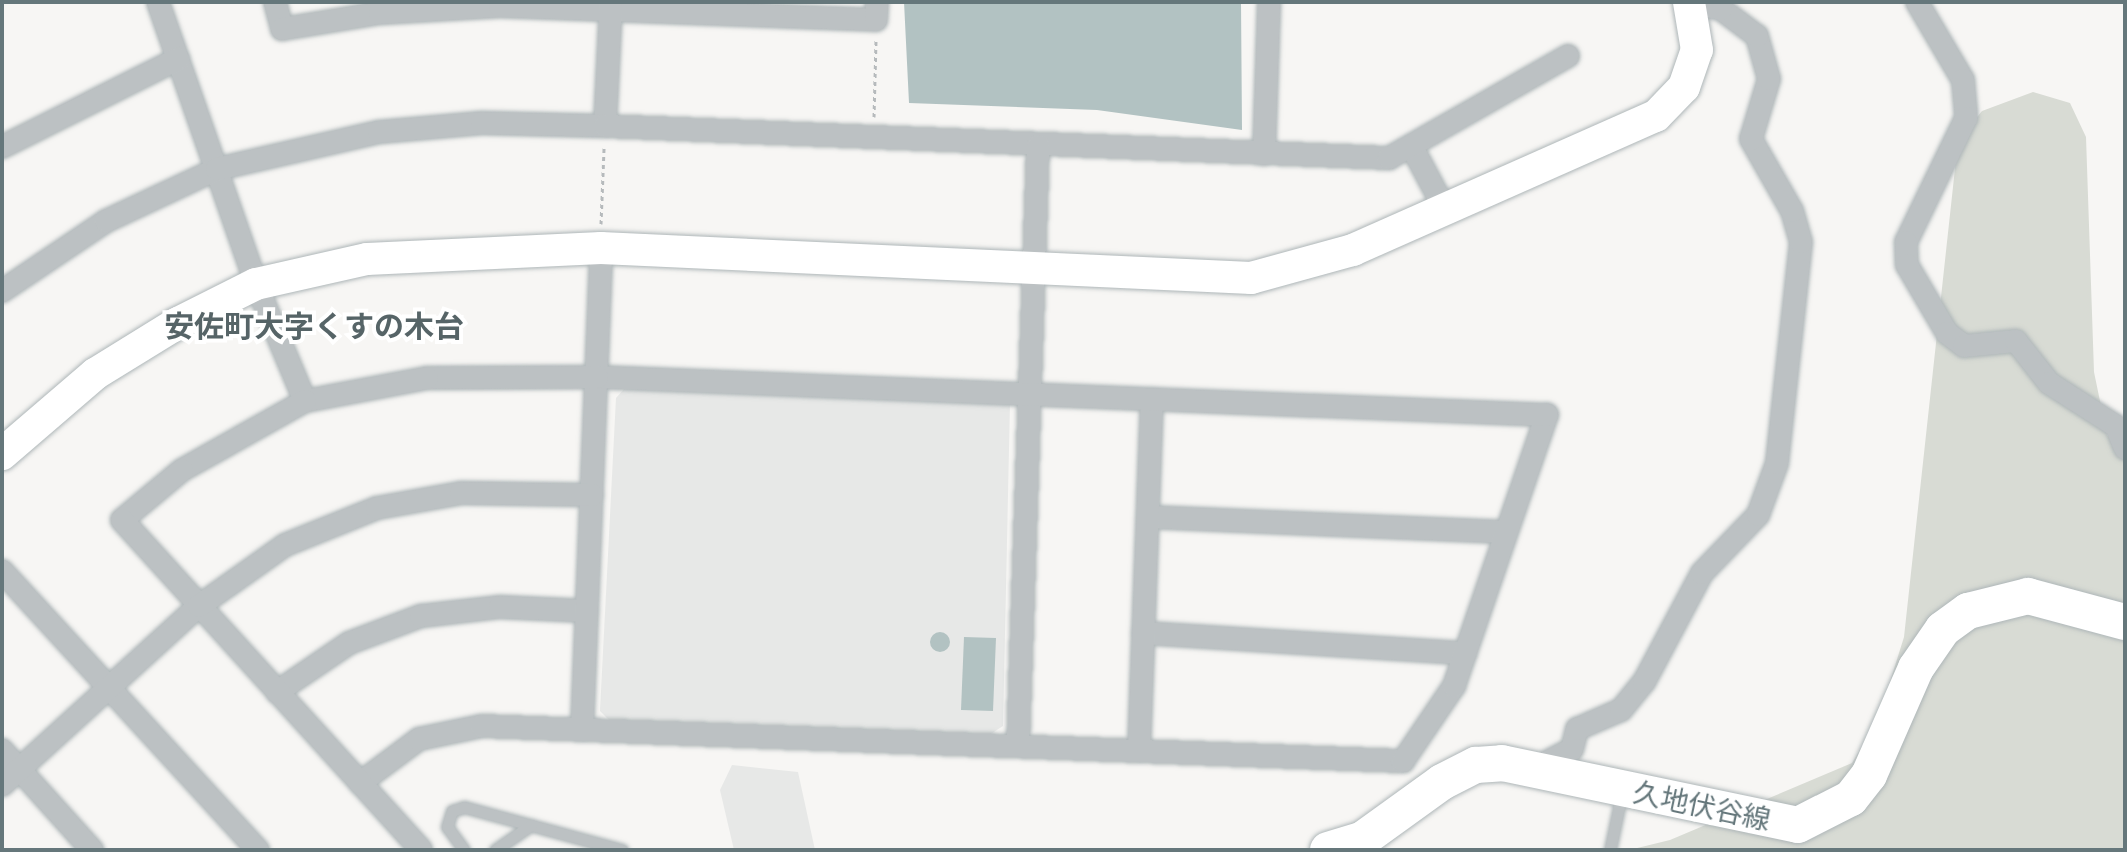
<!DOCTYPE html>
<meta charset="utf-8">
<style>
body{margin:0}
#map{position:relative;width:2127px;height:852px;overflow:hidden;background:#f7f6f4;font-family:Cabin,"Noto Sans JP",sans-serif}
div>[style]{position:absolute}
.built>*{inset:0;background:#e7e8e7}
.green>*{inset:0;background:#d8dbd4}
.water>*{inset:0;background:#b2c2c2}
.round{border-radius:50%}
.path>*{height:3px;margin-top:-1.5px;transform-origin:0;background:repeating-linear-gradient(90deg,#b6babc 0 4px,transparent 0 8px)}
.roads{filter:drop-shadow(0 0 2px #aeb6b8) drop-shadow(0 0 2px #aeb6b8)}
.lane>*{height:11px;margin:-5.5px;padding:0 5.5px;transform-origin:5.5px;border-radius:5.5px;background:#bcc1c3}
.street>*{height:22px;margin:-11px;padding:0 11px;transform-origin:11px;border-radius:11px;background:#bcc1c3}
.secondary>*{height:32px;margin:-16px;padding:0 16px;transform-origin:16px;border-radius:16px;background:#fff}
.primary>*{height:36px;margin:-18px;padding:0 18px;transform-origin:18px;border-radius:18px;background:#fff}
span{translate:-50% -50%;white-space:nowrap;text-align:center;line-height:1.15;-webkit-text-stroke:8px #fff;paint-order:stroke}
.street-label{font-size:28px;color:#65777b}
.neighbourhood-label{font-size:30px;color:#566467;font-weight:700}
.frame{position:absolute;inset:0;border:4px solid #65777b;pointer-events:none}
</style>
<div id="map">
<div class="built">
<div style="clip-path:polygon(624px 389px,1010px 403px,1003px 726px,989px 735px,609px 720px,600px 711px,616px 398px)"></div>
<div style="clip-path:polygon(732px 765px,798px 772px,815px 850px,734px 850px,720px 790px)"></div>
</div>
<div class="green">
<div style="clip-path:polygon(2033px 92px,2070px 103px,2086px 137px,2094px 372px,2107px 435px,2125px 456px,2125px 850px,1629px 850px,1670px 840px,1852px 763px,1878px 720px,1904px 637px,1958px 141px,1982px 111px)"></div>
</div>
<div class="water">
<div style="clip-path:polygon(904px 2px,1241px 2px,1242px 130px,1097px 110px,909px 103px)"></div>
<div class="round" style="left:930px;top:632px;width:20px;height:20px"></div>
<div style="clip-path:polygon(964px 637px,996px 638px,993px 711px,961px 710px)"></div>
</div>
<div class="path">
<div style="left:874px;top:117px;width:77px;rotate:-88.5deg"></div>
<div style="left:601px;top:224px;width:76px;rotate:-87.7deg"></div>
</div>
<div class="roads">
<div class="lane">
<div style="left:464px;top:850px;width:29px;rotate:-126deg"></div>
<div style="left:447px;top:827px;width:17px;rotate:-73deg"></div>
<div style="left:452px;top:811px;width:13px;rotate:-18deg"></div>
<div style="left:464px;top:807px;width:164px;rotate:15.2deg"></div>
<div style="left:495px;top:850px;width:44px;rotate:-34.8deg"></div>
<div style="left:1610px;top:850px;width:59px;rotate:-78.3deg"></div>
</div>
<div class="street">
<div style="left:158px;top:2px;width:299px;rotate:70.8deg"></div>
<div style="left:256px;top:284px;width:127px;rotate:67.3deg"></div>
<div style="left:275px;top:2px;width:28px;rotate:75deg"></div>
<div style="left:282px;top:29px;width:99px;rotate:-9.3deg"></div>
<div style="left:380px;top:13px;width:120px;rotate:-3.3deg"></div>
<div style="left:500px;top:6px;width:376px;rotate:2.1deg"></div>
<div style="left:876px;top:20px;width:18px;rotate:-87deg"></div>
<div style="left:1917px;top:2px;width:91px;rotate:59.5deg"></div>
<div style="left:1963px;top:80px;width:38px;rotate:85deg"></div>
<div style="left:1966px;top:118px;width:138px;rotate:115.8deg"></div>
<div style="left:1906px;top:242px;width:23px;rotate:88deg"></div>
<div style="left:1907px;top:265px;width:79px;rotate:59.5deg"></div>
<div style="left:1947px;top:333px;width:21px;rotate:37deg"></div>
<div style="left:1964px;top:346px;width:52px;rotate:-5.5deg"></div>
<div style="left:2016px;top:341px;width:53px;rotate:51.8deg"></div>
<div style="left:2049px;top:383px;width:80px;rotate:32.7deg"></div>
<div style="left:2116px;top:426px;width:24px;rotate:68deg"></div>
<div style="left:605px;top:126px;width:124px;rotate:-87.2deg"></div>
<div style="left:2px;top:147px;width:197px;rotate:-26.6deg"></div>
<div style="left:1413px;top:149px;width:70px;rotate:62deg"></div>
<div style="left:1264px;top:154px;width:152px;rotate:-88.1deg"></div>
<div style="left:2px;top:291px;width:125px;rotate:-33.9deg"></div>
<div style="left:106px;top:221px;width:123px;rotate:-25.1deg"></div>
<div style="left:217px;top:169px;width:166px;rotate:-12.9deg"></div>
<div style="left:379px;top:132px;width:103px;rotate:-5deg"></div>
<div style="left:482px;top:123px;width:123px;rotate:1.4deg"></div>
<div style="left:605px;top:126px;width:785px;rotate:2.34deg"></div>
<div style="left:1389px;top:158px;width:206px;rotate:-29.7deg"></div>
<div style="left:1148px;top:517px;width:358px;rotate:2.4deg"></div>
<div style="left:2px;top:571px;width:379px;rotate:47.5deg"></div>
<div style="left:1143px;top:633px;width:323px;rotate:3.6deg"></div>
<div style="left:277px;top:692px;width:87px;rotate:-34.2deg"></div>
<div style="left:349px;top:643px;width:77px;rotate:-20.6deg"></div>
<div style="left:421px;top:616px;width:80px;rotate:-6.5deg"></div>
<div style="left:500px;top:607px;width:87px;rotate:2.6deg"></div>
<div style="left:582px;top:730px;width:482px;rotate:-87.7deg"></div>
<div style="left:1018px;top:746px;width:600px;rotate:-88.09deg"></div>
<div style="left:2px;top:750px;width:135px;rotate:48deg"></div>
<div style="left:1139px;top:751px;width:352px;rotate:-87.9deg"></div>
<div style="left:1537px;top:767px;width:39px;rotate:-27deg"></div>
<div style="left:1572px;top:749px;width:21px;rotate:-76deg"></div>
<div style="left:1577px;top:729px;width:48px;rotate:-23.4deg"></div>
<div style="left:1621px;top:710px;width:36px;rotate:-51deg"></div>
<div style="left:1644px;top:682px;width:123px;rotate:-62deg"></div>
<div style="left:1702px;top:573px;width:81px;rotate:-46deg"></div>
<div style="left:1758px;top:515px;width:55px;rotate:-69.9deg"></div>
<div style="left:1777px;top:463px;width:222px;rotate:-83.8deg"></div>
<div style="left:1801px;top:242px;width:32px;rotate:-106deg"></div>
<div style="left:1792px;top:211px;width:83px;rotate:-119.7deg"></div>
<div style="left:1751px;top:139px;width:63px;rotate:-73.3deg"></div>
<div style="left:1769px;top:79px;width:45px;rotate:-105.6deg"></div>
<div style="left:1757px;top:36px;width:45px;rotate:-143.1deg"></div>
<div style="left:1721px;top:9px;width:31px;rotate:-167deg"></div>
<div style="left:360px;top:783px;width:74px;rotate:-36.7deg"></div>
<div style="left:419px;top:739px;width:64px;rotate:-11.7deg"></div>
<div style="left:482px;top:726px;width:922px;rotate:2.18deg"></div>
<div style="left:1403px;top:761px;width:91px;rotate:-55.8deg"></div>
<div style="left:1454px;top:686px;width:287px;rotate:-71.1deg"></div>
<div style="left:1547px;top:415px;width:951px;rotate:-177.71deg"></div>
<div style="left:597px;top:377px;width:170px;rotate:179.7deg"></div>
<div style="left:427px;top:378px;width:124px;rotate:169.3deg"></div>
<div style="left:305px;top:401px;width:141px;rotate:150.7deg"></div>
<div style="left:182px;top:470px;width:78px;rotate:140.2deg"></div>
<div style="left:122px;top:520px;width:445px;rotate:47.8deg"></div>
<div style="left:2px;top:785px;width:266px;rotate:-42.3deg"></div>
<div style="left:199px;top:606px;width:105px;rotate:-35.3deg"></div>
<div style="left:285px;top:545px;width:99px;rotate:-21.9deg"></div>
<div style="left:377px;top:508px;width:85px;rotate:-10.1deg"></div>
<div style="left:461px;top:493px;width:131px;rotate:0.9deg"></div>
</div>
<div class="secondary">
<div style="left:2px;top:454px;width:123px;rotate:-40.7deg"></div>
<div style="left:95px;top:374px;width:95px;rotate:-31.7deg"></div>
<div style="left:176px;top:324px;width:89px;rotate:-26.6deg"></div>
<div style="left:256px;top:284px;width:114px;rotate:-12.7deg"></div>
<div style="left:367px;top:259px;width:234px;rotate:-2.7deg"></div>
<div style="left:601px;top:248px;width:651px;rotate:2.64deg"></div>
<div style="left:1251px;top:278px;width:106px;rotate:-15.4deg"></div>
<div style="left:1353px;top:250px;width:331px;rotate:-23.9deg"></div>
<div style="left:1656px;top:116px;width:40px;rotate:-46deg"></div>
<div style="left:1684px;top:87px;width:39px;rotate:-71deg"></div>
<div style="left:1697px;top:50px;width:49px;rotate:-99.5deg"></div>
</div>
<div class="primary">
<div style="left:1328px;top:850px;width:37px;rotate:-17deg"></div>
<div style="left:1363px;top:839px;width:97px;rotate:-35.8deg"></div>
<div style="left:1442px;top:782px;width:38px;rotate:-27deg"></div>
<div style="left:1476px;top:765px;width:26px;rotate:-4deg"></div>
<div style="left:1502px;top:763px;width:302px;rotate:11.8deg"></div>
<div style="left:1798px;top:825px;width:59px;rotate:-27deg"></div>
<div style="left:1851px;top:798px;width:29px;rotate:-52deg"></div>
<div style="left:1869px;top:775px;width:117px;rotate:-66.3deg"></div>
<div style="left:1916px;top:668px;width:47px;rotate:-55.3deg"></div>
<div style="left:1943px;top:629px;width:31px;rotate:-36deg"></div>
<div style="left:1968px;top:611px;width:62px;rotate:-14deg"></div>
<div style="left:2028px;top:596px;width:100px;rotate:15deg"></div>
</div>
</div>
<div class="street-label">
<span style="left:1702px;top:806px;rotate:12deg">久地伏谷線</span>
</div>
<div class="neighbourhood-label">
<span style="left:314px;top:327px">安佐町大字くすの木台</span>
</div>
<div class="frame"></div>
</div>
